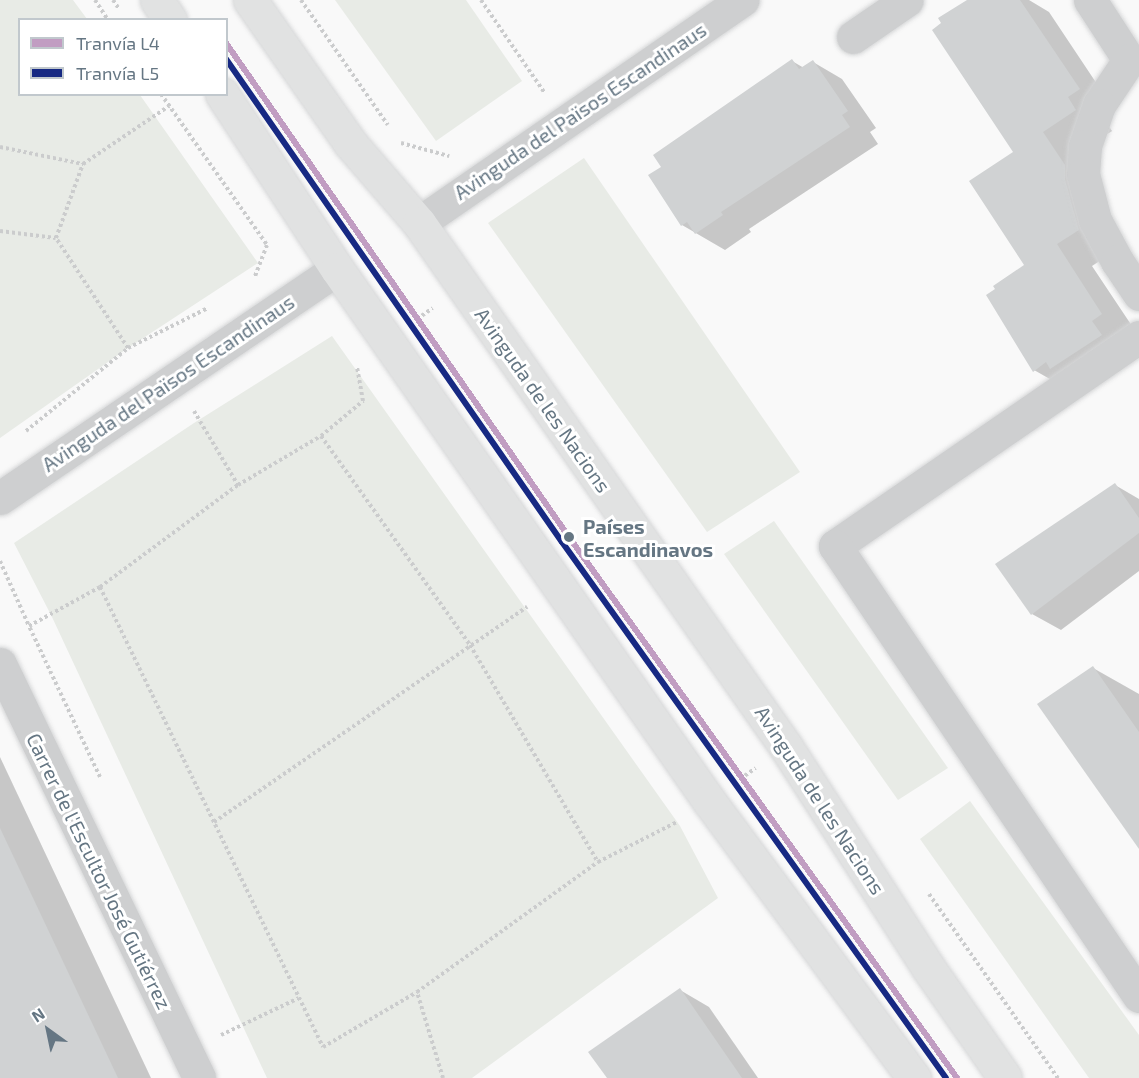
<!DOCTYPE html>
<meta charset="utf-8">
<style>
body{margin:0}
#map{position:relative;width:1139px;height:1078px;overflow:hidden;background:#f9f9f9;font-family:"Exo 2",sans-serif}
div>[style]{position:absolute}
.green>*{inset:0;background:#e8ebe6}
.shadow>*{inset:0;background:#0003}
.building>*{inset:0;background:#d0d2d3}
.path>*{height:4px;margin-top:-2px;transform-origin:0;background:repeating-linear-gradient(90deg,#cbcccd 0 3px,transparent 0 6px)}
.roads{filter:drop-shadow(0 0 2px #d5d6d7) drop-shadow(0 0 2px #d5d6d7)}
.minor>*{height:33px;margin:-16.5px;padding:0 16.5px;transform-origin:16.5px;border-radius:16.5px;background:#cecfd0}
.major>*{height:33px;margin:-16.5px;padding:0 16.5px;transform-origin:16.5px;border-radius:16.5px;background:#e1e2e2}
.tram-1>*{height:6px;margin:-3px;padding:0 3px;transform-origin:3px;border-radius:3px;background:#c19dc2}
.tram-2>*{height:6px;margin:-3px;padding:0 3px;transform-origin:3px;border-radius:3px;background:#172983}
.dots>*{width:16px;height:16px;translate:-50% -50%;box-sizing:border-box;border:3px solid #fff;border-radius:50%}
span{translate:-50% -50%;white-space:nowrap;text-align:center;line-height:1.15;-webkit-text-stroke:6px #fff;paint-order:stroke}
.street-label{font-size:20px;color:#657683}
.stop-label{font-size:20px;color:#657683;font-weight:700}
.left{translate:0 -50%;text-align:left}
.legend{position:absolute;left:18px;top:18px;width:210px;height:78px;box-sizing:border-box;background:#fff;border:2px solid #c1c8cd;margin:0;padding:8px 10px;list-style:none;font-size:18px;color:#657683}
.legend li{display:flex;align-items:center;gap:12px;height:30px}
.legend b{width:30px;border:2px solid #c1c8cd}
.north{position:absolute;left:18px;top:1000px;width:60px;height:60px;-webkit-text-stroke:4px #fff;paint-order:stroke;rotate:327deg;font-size:16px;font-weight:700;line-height:24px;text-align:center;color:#657683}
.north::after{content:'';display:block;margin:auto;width:21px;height:27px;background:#657683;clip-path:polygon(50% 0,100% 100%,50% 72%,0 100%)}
</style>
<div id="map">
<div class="green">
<div style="clip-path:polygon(0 0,73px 0,87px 19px,20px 20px,20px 94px,140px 95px,258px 263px,128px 348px,0 438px)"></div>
<div style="clip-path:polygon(335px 0,466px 0,522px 81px,436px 141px)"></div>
<div style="clip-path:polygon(584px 158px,800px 472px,707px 532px,488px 223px)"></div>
<div style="clip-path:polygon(332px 336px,680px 826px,718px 898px,472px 1078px,267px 1078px,52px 617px,14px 543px,194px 423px)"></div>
<div style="clip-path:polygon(774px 521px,948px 768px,898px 800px,724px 554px)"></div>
<div style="clip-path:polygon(970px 801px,1139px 1035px,1139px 1078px,1089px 1078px,920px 839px)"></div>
</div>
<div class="shadow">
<div style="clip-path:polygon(969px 0,1029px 0,1049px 12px,1115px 111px,1104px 119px,1112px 131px,1078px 153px,1115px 251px,1092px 266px,1138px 335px,1071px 391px,1034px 370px,1016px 152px)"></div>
<div style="clip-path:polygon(792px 61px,804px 68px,813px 62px,842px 79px,876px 128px,870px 132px,878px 144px,749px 229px,751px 232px,725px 250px,682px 225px,663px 167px)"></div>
<div style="clip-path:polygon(1115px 485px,1139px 499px,1139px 571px,1061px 630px,1032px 614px)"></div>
<div style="clip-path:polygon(1093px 668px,1139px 694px,1139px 846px)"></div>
<div style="clip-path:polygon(0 757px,151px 1078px,0 1078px)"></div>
<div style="clip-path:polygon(680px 990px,709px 1007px,758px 1078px,609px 1078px)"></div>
</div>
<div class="building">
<div style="clip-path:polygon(967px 0,1020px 0,1080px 89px,1068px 97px,1076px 110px,1043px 132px,1065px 165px,1065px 179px,1079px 230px,1057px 244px,1102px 314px,1092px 321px,1102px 335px,1050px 369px,1046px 362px,1033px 372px,986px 295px,995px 289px,993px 286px,1024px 265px,969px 181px,1013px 152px,932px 30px,941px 23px,938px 18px)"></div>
<div style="clip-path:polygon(792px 59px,799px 69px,813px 60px,848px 111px,842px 115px,850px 127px,721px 212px,723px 215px,695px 234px,687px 222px,681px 226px,648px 175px,661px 167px,653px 155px)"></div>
<div style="clip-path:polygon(1115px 483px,1139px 518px,1139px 533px,1031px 615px,995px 564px)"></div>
<div style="clip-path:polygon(1093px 666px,1139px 732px,1139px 849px,1037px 704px)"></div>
<div style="clip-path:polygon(0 828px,118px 1078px,0 1078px)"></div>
<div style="clip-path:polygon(680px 988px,742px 1078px,607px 1078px,588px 1052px)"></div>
</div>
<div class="path">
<div style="left:95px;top:0;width:24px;rotate:57deg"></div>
<div style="left:113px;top:0;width:11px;rotate:56deg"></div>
<div style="left:301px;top:0;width:152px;rotate:55.2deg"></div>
<div style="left:481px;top:0;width:112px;rotate:55.6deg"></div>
<div style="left:161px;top:94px;width:184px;rotate:54.9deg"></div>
<div style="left:267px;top:245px;width:34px;rotate:111deg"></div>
<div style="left:401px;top:143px;width:50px;rotate:15.2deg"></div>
<div style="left:0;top:147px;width:85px;rotate:11.6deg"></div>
<div style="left:0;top:231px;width:56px;rotate:7.1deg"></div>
<div style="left:417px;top:319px;width:19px;rotate:-35deg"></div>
<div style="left:128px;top:348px;width:131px;rotate:-123.2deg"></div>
<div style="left:56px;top:238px;width:79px;rotate:-70deg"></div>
<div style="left:83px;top:164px;width:104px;rotate:-34deg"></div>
<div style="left:194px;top:411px;width:86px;rotate:59.3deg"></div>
<div style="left:26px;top:431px;width:132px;rotate:-39.1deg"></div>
<div style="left:128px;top:348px;width:89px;rotate:-26.6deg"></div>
<div style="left:321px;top:436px;width:55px;rotate:-39.8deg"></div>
<div style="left:363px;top:401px;width:34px;rotate:-100deg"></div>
<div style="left:0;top:561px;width:71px;rotate:66deg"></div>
<div style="left:100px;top:587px;width:511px;rotate:64.14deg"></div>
<div style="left:323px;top:1047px;width:109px;rotate:-30.3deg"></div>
<div style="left:100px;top:777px;width:167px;rotate:-115.2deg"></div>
<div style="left:29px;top:626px;width:81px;rotate:-28.8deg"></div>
<div style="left:100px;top:587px;width:172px;rotate:-36.5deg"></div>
<div style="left:238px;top:485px;width:96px;rotate:-30.6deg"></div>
<div style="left:321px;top:436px;width:257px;rotate:54.5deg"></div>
<div style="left:470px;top:645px;width:252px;rotate:59.5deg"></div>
<div style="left:740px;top:779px;width:19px;rotate:-35deg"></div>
<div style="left:214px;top:822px;width:380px;rotate:-34.5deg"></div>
<div style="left:929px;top:894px;width:225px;rotate:55deg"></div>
<div style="left:221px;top:1035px;width:86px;rotate:-25.4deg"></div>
<div style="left:443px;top:1078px;width:90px;rotate:-106.8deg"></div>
<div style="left:417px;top:992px;width:223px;rotate:-35.7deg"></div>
<div style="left:598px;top:862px;width:89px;rotate:-26.9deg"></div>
</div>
<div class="roads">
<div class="minor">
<div style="left:1090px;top:0;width:72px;rotate:57deg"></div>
<div style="left:1129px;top:60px;width:54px;rotate:123.7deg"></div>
<div style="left:1099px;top:105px;width:43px;rotate:108.9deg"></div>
<div style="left:1085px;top:146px;width:28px;rotate:94deg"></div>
<div style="left:1083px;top:174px;width:48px;rotate:75.4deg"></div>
<div style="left:1095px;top:220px;width:47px;rotate:61.8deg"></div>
<div style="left:1117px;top:261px;width:40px;rotate:56deg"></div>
<div style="left:853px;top:37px;width:65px;rotate:-34.4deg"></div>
<div style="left:419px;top:223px;width:393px;rotate:-34.6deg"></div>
<div style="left:1139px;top:337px;width:369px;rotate:145.5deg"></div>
<div style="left:835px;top:546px;width:543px;rotate:55.96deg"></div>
<div style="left:0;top:498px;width:407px;rotate:-34.2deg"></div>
<div style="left:0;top:664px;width:459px;rotate:64.3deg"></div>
</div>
<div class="major">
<div style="left:157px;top:0;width:24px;rotate:57deg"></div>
<div style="left:250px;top:0;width:174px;rotate:55deg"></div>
<div style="left:350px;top:143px;width:106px;rotate:49.2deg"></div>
<div style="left:419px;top:223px;width:640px;rotate:54.99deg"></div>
<div style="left:786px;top:747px;width:260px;rotate:57.2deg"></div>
<div style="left:927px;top:966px;width:136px;rotate:55.1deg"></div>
<div style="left:222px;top:94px;width:209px;rotate:56.7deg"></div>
<div style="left:337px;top:269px;width:649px;rotate:55.04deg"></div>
<div style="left:709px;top:801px;width:345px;rotate:53.5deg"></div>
</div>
</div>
<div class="tram-1">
<div style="left:226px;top:43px;width:601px;rotate:55.23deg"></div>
<div style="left:569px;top:537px;width:666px;rotate:54.35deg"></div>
</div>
<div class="tram-2">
<div style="left:226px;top:59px;width:588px;rotate:55.18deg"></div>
<div style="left:562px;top:542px;width:659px;rotate:54.38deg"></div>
</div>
<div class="dots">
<div style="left:569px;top:537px;background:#657683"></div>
</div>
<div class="street-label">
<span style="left:580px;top:111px;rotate:-34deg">Avinguda del Països Escandinaus</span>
<span style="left:168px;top:383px;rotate:-34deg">Avinguda del Països Escandinaus</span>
<span style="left:543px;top:400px;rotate:55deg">Avinguda de les Nacions</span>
<span style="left:820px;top:800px;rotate:57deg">Avinguda de les Nacions</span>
<span style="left:99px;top:871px;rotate:64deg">Carrer de l'Escultor José Gutiérrez</span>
</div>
<div class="stop-label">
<span class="left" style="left:583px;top:538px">Países<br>Escandinavos</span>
</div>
<ul class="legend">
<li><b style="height:8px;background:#c19dc2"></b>Tranvía L4</li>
<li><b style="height:8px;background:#172983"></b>Tranvía L5</li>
</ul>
<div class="north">N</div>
</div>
